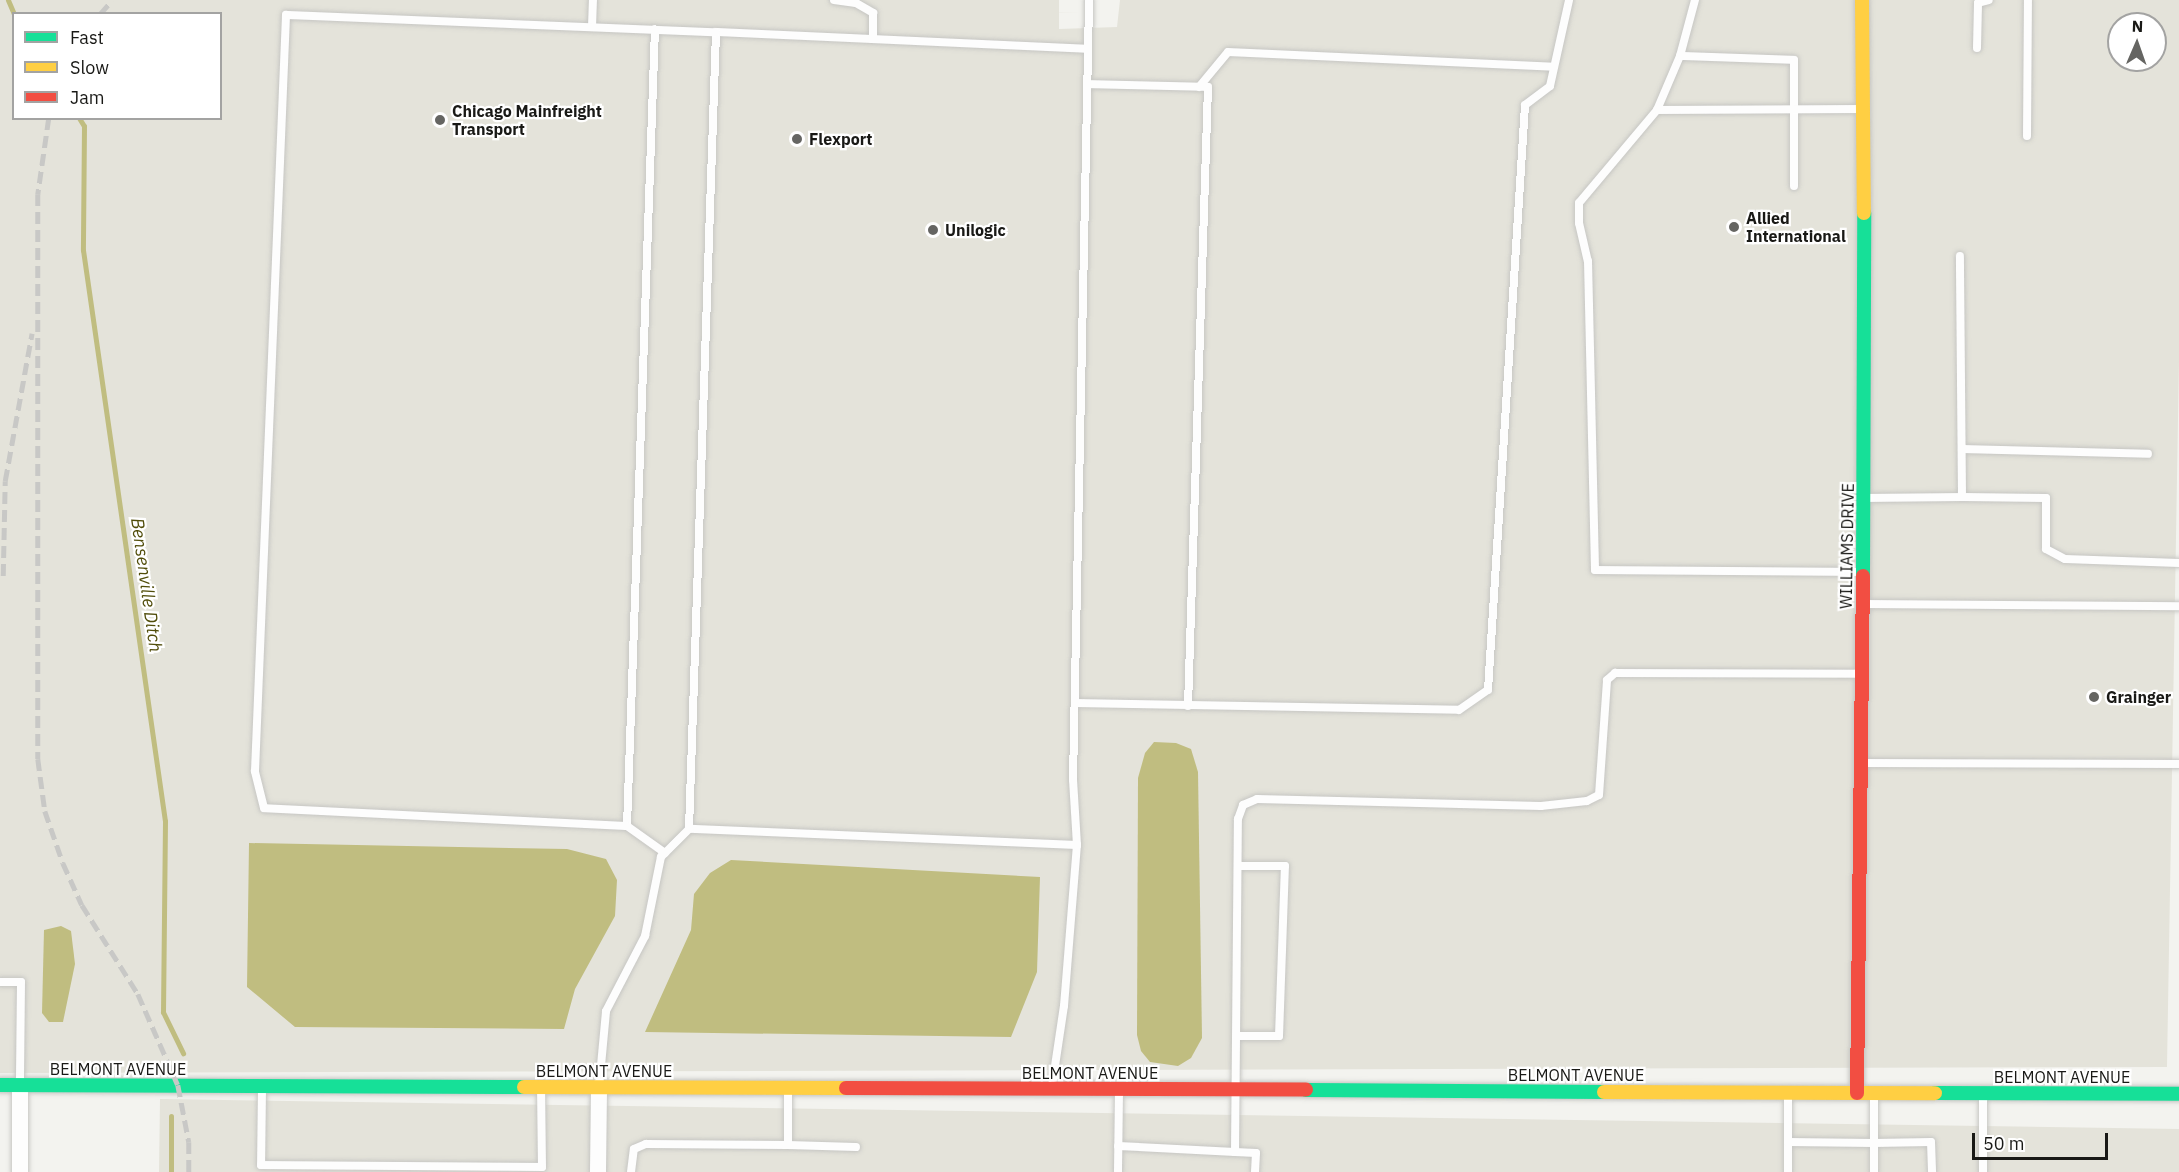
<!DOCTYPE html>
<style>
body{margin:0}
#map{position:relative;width:2179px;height:1172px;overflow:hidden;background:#f3f3ef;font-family:"IBM Plex Sans",sans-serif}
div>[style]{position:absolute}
.built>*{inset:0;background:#e4e3da}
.water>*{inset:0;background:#c0bd80}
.stream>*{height:5px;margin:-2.5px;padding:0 2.5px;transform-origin:2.5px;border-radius:2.5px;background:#c0bd80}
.roads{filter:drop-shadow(0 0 2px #c6c6c3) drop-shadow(0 0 2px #c6c6c3)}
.lane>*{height:8px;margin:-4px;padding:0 4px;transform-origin:4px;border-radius:4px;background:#fdfdfd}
.street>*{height:16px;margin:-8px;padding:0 8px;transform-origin:8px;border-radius:8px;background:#fdfdfd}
.fast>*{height:14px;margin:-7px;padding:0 7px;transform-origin:7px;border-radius:7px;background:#16e098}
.slow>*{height:14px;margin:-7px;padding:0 7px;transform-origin:7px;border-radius:7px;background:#ffcf43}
.jam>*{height:14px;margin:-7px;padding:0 7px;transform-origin:7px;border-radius:7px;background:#f24e42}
.rail>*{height:4.5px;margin-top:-2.25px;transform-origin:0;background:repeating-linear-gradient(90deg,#c8c8c6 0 12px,transparent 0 18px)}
.dots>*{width:16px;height:16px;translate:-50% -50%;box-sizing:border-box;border:3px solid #fff;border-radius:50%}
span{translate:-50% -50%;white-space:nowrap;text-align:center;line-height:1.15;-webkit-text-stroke:4.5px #fff;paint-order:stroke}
.poi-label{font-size:16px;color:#191916;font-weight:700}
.left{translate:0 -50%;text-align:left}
.street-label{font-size:16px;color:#191916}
.water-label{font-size:18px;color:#514d0a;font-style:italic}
.legend{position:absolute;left:12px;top:12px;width:210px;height:108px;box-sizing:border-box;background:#fff;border:2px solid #a3a3a2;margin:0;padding:8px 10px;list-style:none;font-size:18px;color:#191916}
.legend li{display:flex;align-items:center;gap:12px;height:30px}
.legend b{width:30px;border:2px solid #a3a3a2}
.north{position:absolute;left:2107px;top:12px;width:60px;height:60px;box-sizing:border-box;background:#fff;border:2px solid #a3a3a2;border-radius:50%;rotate:2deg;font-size:16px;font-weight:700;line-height:24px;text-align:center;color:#191916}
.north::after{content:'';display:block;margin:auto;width:21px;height:27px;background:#656562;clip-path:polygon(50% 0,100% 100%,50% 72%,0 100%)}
.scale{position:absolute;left:1972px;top:1133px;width:136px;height:27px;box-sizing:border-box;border:3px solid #191916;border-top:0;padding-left:8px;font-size:18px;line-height:21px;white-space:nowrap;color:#191916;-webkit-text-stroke:4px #fff;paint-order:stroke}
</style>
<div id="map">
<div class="built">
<div style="clip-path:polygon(evenodd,0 0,1059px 0,1059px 29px,1117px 27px,1120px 0,2179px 0,2179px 361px,2167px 1067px,0 1073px,0 0,14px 14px,220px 14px,220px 118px,14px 118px,14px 14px,0 0,2119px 24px,2155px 24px,2155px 60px,2119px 60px,2119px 24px)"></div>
<div style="clip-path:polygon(160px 1099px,2179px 1129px,2179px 1172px,159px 1172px)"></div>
</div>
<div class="water">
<div style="clip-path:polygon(1154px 742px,1176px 743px,1191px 749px,1198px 772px,1202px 1038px,1191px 1058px,1178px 1066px,1150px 1062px,1141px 1051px,1137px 1035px,1138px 778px,1145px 753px)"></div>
<div style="clip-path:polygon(249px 843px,567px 849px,606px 859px,617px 880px,615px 916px,575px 989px,564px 1029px,295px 1027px,247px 987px)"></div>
<div style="clip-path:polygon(731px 860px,1040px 877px,1037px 972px,1011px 1037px,645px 1032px,691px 930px,694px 894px,710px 873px)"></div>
<div style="clip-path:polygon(61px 926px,71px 931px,75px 964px,63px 1022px,49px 1022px,42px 1013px,44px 930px)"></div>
</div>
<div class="stream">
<div style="left:8px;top:0;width:15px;rotate:67deg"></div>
<div style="left:79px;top:118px;width:9px;rotate:58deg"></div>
<div style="left:84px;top:126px;width:124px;rotate:90.5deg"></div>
<div style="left:83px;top:250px;width:577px;rotate:81.83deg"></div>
<div style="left:165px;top:821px;width:191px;rotate:90.6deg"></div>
<div style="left:163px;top:1012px;width:46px;rotate:64deg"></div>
<div style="left:171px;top:1172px;width:56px;rotate:-90deg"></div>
</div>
<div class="roads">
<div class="lane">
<div style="left:834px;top:0;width:22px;rotate:8deg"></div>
<div style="left:856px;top:3px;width:20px;rotate:30deg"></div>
<div style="left:873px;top:13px;width:26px;rotate:90deg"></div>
<div style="left:1695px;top:0;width:58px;rotate:105deg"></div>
<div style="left:1680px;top:56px;width:59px;rotate:113.1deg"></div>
<div style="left:1657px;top:110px;width:121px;rotate:130deg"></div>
<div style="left:1579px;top:203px;width:20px;rotate:90deg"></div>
<div style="left:1579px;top:223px;width:39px;rotate:77deg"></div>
<div style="left:1588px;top:261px;width:309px;rotate:88.7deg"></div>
<div style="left:1595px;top:570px;width:267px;rotate:0.4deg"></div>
<div style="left:592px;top:27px;width:27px;rotate:-88deg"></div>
<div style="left:1977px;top:48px;width:45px;rotate:-88.7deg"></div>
<div style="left:1978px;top:3px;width:11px;rotate:-15deg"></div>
<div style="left:1680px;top:56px;width:114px;rotate:2deg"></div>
<div style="left:1794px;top:60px;width:126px;rotate:90deg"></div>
<div style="left:1088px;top:84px;width:120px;rotate:1.4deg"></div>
<div style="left:1208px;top:87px;width:619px;rotate:91.85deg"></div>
<div style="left:1199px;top:87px;width:45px;rotate:-50.4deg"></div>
<div style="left:1228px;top:52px;width:326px;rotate:2.6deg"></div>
<div style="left:1657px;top:110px;width:203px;rotate:-0.3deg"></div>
<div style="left:2027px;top:136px;width:136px;rotate:-89.6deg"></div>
<div style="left:1962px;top:449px;width:186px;rotate:1.5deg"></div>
<div style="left:1962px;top:497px;width:84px;rotate:0.7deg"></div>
<div style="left:2046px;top:498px;width:51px;rotate:90deg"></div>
<div style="left:2046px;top:549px;width:21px;rotate:28deg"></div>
<div style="left:2065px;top:559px;width:114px;rotate:2deg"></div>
<div style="left:1865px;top:498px;width:97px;rotate:-0.6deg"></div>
<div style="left:1962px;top:497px;width:241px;rotate:-90.5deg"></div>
<div style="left:1866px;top:604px;width:313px;rotate:0.4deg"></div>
<div style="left:1075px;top:703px;width:384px;rotate:1deg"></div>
<div style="left:1459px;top:710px;width:35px;rotate:-35deg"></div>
<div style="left:1488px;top:690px;width:586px;rotate:-86.38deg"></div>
<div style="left:1525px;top:105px;width:31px;rotate:-37deg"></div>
<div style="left:1550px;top:86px;width:88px;rotate:-77.5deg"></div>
<div style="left:1864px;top:763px;width:315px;rotate:0.2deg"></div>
<div style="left:627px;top:826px;width:797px;rotate:-87.99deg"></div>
<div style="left:1077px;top:845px;width:388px;rotate:-177.6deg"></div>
<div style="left:689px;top:829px;width:797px;rotate:-88.06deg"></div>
<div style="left:716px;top:32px;width:372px;rotate:2.6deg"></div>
<div style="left:665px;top:853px;width:47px;rotate:-144.6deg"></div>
<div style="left:627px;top:826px;width:363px;rotate:-177.2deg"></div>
<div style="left:264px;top:808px;width:38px;rotate:-104deg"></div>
<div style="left:255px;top:771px;width:757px;rotate:-87.65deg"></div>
<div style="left:286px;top:15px;width:430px;rotate:2.3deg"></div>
<div style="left:0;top:982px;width:21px"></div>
<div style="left:21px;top:982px;width:102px;rotate:90.6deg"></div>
<div style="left:1238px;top:1036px;width:41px"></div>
<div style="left:1279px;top:1036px;width:170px;rotate:-88deg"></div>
<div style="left:1285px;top:866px;width:47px;rotate:180deg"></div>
<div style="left:1052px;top:1086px;width:81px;rotate:-81.5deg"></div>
<div style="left:1064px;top:1006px;width:162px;rotate:-85.4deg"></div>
<div style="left:1077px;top:845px;width:65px;rotate:-93.5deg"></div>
<div style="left:1073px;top:780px;width:780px;rotate:-88.82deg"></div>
<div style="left:599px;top:1087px;width:76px;rotate:-84.7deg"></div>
<div style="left:606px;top:1011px;width:85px;rotate:-62.5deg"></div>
<div style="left:645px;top:936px;width:81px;rotate:-78.6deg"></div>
<div style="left:661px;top:857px;width:40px;rotate:-45deg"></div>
<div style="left:262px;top:1088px;width:77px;rotate:90.7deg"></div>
<div style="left:261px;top:1165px;width:281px;rotate:0.4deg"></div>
<div style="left:542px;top:1167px;width:79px;rotate:-90.7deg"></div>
<div style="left:1788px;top:1095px;width:47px;rotate:90deg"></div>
<div style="left:1874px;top:1096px;width:47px;rotate:90deg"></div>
<div style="left:1874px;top:1143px;width:57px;rotate:-1deg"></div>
<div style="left:1931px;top:1142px;width:30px;rotate:88deg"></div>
<div style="left:788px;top:1145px;width:68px;rotate:1.7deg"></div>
<div style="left:1118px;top:1146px;width:117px;rotate:2.9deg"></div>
<div style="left:631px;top:1172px;width:23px;rotate:-83deg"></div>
<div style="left:634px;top:1149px;width:13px;rotate:-23deg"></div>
<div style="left:646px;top:1144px;width:142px;rotate:0.4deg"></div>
<div style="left:788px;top:1145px;width:56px;rotate:-90deg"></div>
<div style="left:1118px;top:1172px;width:82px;rotate:-89.3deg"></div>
<div style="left:1255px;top:1172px;width:19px;rotate:-87deg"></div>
<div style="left:1256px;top:1153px;width:21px;rotate:-177deg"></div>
<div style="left:1235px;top:1152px;width:333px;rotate:-89.5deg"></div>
<div style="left:1238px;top:819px;width:15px;rotate:-70deg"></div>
<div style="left:1243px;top:805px;width:15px;rotate:-23deg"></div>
<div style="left:1257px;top:799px;width:284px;rotate:1.4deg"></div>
<div style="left:1541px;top:806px;width:46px;rotate:-6.2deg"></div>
<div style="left:1587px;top:801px;width:13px;rotate:-27deg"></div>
<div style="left:1599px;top:795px;width:115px;rotate:-86deg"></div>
<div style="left:1607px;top:680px;width:11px;rotate:-41deg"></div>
<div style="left:1615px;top:673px;width:246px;rotate:0.2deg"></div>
<div style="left:1788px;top:1172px;width:30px;rotate:-90deg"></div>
<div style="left:1788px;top:1142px;width:86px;rotate:0.7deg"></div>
<div style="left:1874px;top:1143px;width:29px;rotate:90deg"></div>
<div style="left:1983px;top:1172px;width:78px;rotate:-90deg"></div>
</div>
<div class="street">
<div style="left:20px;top:1172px;width:87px;rotate:-90deg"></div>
<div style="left:598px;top:1172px;width:85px;rotate:-89.3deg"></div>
</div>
<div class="fast">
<div style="left:1863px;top:576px;width:363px;rotate:-89.8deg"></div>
<div style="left:0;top:1085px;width:524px;rotate:0.22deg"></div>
<div style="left:1306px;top:1090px;width:298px;rotate:0.4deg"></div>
<div style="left:1935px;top:1093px;width:244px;rotate:0.2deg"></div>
</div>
<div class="slow">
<div style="left:1862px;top:0;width:213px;rotate:89.5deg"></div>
<div style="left:524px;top:1087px;width:322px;rotate:0.2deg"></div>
<div style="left:1604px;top:1092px;width:331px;rotate:0.2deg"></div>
</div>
<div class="jam">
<div style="left:846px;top:1088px;width:460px;rotate:0.2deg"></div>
<div style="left:1857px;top:1093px;width:517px;rotate:-89.34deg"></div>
</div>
</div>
<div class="rail">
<div style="left:100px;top:14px;width:18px;rotate:-49deg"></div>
<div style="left:49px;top:118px;width:77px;rotate:98.2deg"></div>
<div style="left:38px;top:194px;width:565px;rotate:90deg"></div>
<div style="left:38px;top:759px;width:52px;rotate:82.3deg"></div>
<div style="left:45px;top:811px;width:55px;rotate:70.9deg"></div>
<div style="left:63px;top:863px;width:46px;rotate:65.7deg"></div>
<div style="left:82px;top:905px;width:105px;rotate:57.8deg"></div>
<div style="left:138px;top:994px;width:99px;rotate:66.3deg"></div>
<div style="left:178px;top:1085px;width:58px;rotate:79.1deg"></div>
<div style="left:189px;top:1142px;width:30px;rotate:90deg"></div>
<div style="left:3px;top:576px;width:95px;rotate:-88.8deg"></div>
<div style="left:5px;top:481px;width:150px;rotate:-79.7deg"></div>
</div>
<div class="dots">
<div style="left:440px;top:120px;background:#656562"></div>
<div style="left:797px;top:139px;background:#656562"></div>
<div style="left:1734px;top:227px;background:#656562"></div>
<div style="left:933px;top:230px;background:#656562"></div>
<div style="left:2094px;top:697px;background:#656562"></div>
</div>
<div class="poi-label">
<span class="left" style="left:452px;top:120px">Chicago Mainfreight<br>Transport</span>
<span class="left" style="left:809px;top:139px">Flexport</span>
<span class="left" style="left:1746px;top:227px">Allied<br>International</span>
<span class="left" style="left:945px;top:230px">Unilogic</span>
<span class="left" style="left:2106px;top:697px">Grainger</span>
</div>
<div class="street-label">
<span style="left:1847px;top:546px;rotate:-89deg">WILLIAMS DRIVE</span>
<span style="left:118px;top:1069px">BELMONT AVENUE</span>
<span style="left:604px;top:1071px">BELMONT AVENUE</span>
<span style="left:1090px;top:1073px">BELMONT AVENUE</span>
<span style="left:1576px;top:1075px">BELMONT AVENUE</span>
<span style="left:2062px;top:1077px">BELMONT AVENUE</span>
</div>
<div class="water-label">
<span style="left:146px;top:585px;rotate:82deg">Bensenville Ditch</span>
</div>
<ul class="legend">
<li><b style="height:8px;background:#16e098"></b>Fast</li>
<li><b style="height:8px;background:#ffcf43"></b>Slow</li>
<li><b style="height:8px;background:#f24e42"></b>Jam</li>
</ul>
<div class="north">N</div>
<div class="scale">50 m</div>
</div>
